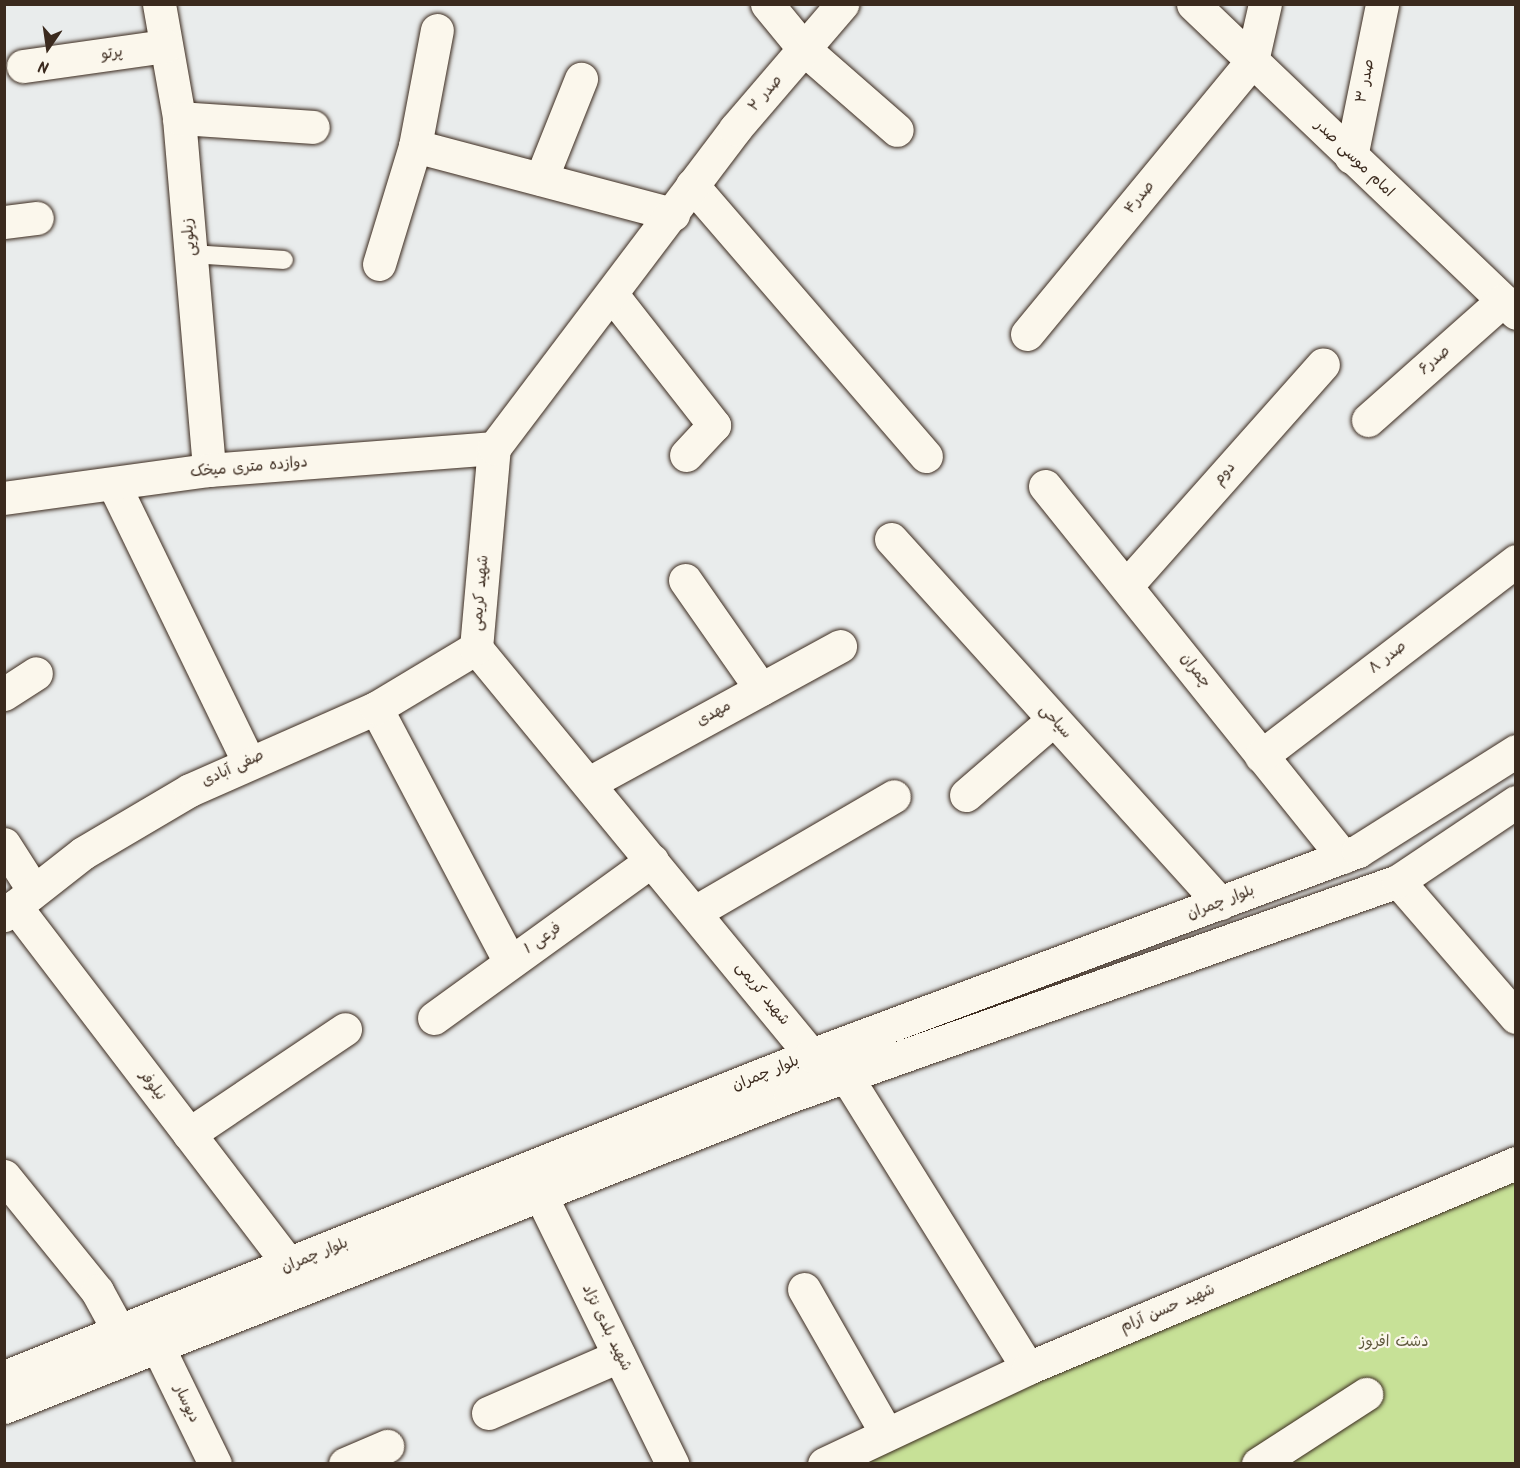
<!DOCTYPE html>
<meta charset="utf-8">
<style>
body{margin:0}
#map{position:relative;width:1520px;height:1468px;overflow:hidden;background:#e9ecec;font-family:Kalam,"Playpen Sans Arabic",sans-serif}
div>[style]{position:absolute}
.green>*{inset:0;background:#c7e197}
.roads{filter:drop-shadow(0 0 2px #3b2a1e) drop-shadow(0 0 2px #3b2a1e)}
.service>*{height:18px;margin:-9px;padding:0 9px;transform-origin:9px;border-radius:9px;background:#fbf7ec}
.minor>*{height:33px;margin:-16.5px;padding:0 16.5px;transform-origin:16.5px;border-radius:16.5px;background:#fbf7ec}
.secondary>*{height:33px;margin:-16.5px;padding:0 16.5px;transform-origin:16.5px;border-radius:16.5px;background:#fbf7ec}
span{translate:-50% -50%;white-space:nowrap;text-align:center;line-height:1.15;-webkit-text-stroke:4.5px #fbf7ec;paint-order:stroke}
.street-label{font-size:15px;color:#3b2a1e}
.park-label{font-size:15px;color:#5e583c}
.frame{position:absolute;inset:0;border:6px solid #3b2a1e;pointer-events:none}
.north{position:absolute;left:18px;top:18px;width:60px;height:60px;-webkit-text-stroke:4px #fbf7ec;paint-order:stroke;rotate:193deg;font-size:16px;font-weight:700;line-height:24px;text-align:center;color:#3b2a1e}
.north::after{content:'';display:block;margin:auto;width:21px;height:27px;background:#3b2a1e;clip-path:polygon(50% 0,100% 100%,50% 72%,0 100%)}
</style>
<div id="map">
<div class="green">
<div style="clip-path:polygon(1515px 1163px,1515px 1463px,825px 1464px)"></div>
</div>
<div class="roads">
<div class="service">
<div style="left:192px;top:254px;width:92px;rotate:3.7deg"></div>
</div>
<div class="minor">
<div style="left:159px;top:4px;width:116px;rotate:80deg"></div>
<div style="left:179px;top:118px;width:353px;rotate:85.1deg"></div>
<div style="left:767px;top:4px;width:58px;rotate:50.6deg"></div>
<div style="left:804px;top:49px;width:123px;rotate:41.1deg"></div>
<div style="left:1193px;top:4px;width:447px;rotate:43.7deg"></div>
<div style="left:23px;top:66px;width:144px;rotate:-8deg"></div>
<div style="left:179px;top:118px;width:134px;rotate:3.8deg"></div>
<div style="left:415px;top:146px;width:267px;rotate:14.8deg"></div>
<div style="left:1351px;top:157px;width:156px;rotate:-78.5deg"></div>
<div style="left:541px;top:179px;width:108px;rotate:-68.2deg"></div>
<div style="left:692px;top:185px;width:358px;rotate:49.2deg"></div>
<div style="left:4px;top:222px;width:33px;rotate:-7deg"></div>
<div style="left:379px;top:264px;width:123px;rotate:-73deg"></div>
<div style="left:415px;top:146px;width:118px;rotate:-79.3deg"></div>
<div style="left:613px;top:296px;width:164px;rotate:51.9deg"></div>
<div style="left:714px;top:425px;width:41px;rotate:133deg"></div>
<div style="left:1027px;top:334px;width:354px;rotate:-50.5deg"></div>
<div style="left:1252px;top:61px;width:58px;rotate:-77.2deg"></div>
<div style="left:1368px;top:420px;width:179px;rotate:-41.6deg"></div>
<div style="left:114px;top:485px;width:307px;rotate:64.1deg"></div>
<div style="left:1045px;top:486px;width:476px;rotate:51.2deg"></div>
<div style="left:4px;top:498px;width:207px;rotate:-7.8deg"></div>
<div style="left:209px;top:470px;width:286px;rotate:-4.4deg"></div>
<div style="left:891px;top:539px;width:491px;rotate:47.9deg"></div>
<div style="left:685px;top:580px;width:133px;rotate:55.1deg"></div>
<div style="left:1127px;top:585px;width:295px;rotate:-48.4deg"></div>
<div style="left:4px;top:694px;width:38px;rotate:-33deg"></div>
<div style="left:376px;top:708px;width:287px;rotate:62.2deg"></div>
<div style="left:1261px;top:756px;width:321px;rotate:-37.4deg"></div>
<div style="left:589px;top:783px;width:286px;rotate:-28.6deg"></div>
<div style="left:966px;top:795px;width:115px;rotate:-40.8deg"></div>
<div style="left:4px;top:844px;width:52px;rotate:57.5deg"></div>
<div style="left:1398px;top:881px;width:180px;rotate:49.1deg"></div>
<div style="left:15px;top:906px;width:453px;rotate:52.6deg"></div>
<div style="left:695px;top:912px;width:230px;rotate:-30.2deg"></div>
<div style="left:4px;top:915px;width:100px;rotate:-38.1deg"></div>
<div style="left:83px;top:853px;width:124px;rotate:-30.5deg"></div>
<div style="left:190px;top:790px;width:203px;rotate:-23.8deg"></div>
<div style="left:376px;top:708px;width:117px;rotate:-31deg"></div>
<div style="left:434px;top:1018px;width:269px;rotate:-35.9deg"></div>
<div style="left:811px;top:1055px;width:527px;rotate:-129.46deg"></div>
<div style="left:476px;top:648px;width:201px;rotate:-84.9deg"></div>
<div style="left:494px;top:448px;width:400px;rotate:-52.9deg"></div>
<div style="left:735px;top:129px;width:165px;rotate:-49.4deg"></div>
<div style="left:846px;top:1076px;width:344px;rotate:58.1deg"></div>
<div style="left:189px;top:1134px;width:188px;rotate:-33.9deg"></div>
<div style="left:4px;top:1176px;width:148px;rotate:51deg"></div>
<div style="left:97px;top:1291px;width:48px;rotate:61.3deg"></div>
<div style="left:540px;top:1194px;width:301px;rotate:63.9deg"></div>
<div style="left:804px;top:1289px;width:166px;rotate:60.3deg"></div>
<div style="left:157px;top:1345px;width:132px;rotate:64deg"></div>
<div style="left:488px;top:1413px;width:143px;rotate:-23.5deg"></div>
<div style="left:345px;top:1464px;width:46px;rotate:-23.2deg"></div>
<div style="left:824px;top:1464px;width:225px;rotate:-25.2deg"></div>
<div style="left:1028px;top:1368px;width:529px;rotate:-22.79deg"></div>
<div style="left:1258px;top:1464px;width:129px;rotate:-32.9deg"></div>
</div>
<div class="secondary">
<div style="left:4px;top:1377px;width:869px;rotate:-21.75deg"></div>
<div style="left:811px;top:1055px;width:584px;rotate:-20.45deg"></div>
<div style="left:1358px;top:851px;width:187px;rotate:-32.3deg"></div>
<div style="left:4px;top:1407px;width:845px;rotate:-21.59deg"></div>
<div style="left:790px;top:1096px;width:645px;rotate:-19.47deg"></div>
<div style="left:1398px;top:881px;width:142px;rotate:-33.8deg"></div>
</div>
</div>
<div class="street-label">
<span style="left:112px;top:54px;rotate:-8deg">پرتو</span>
<span style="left:1366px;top:81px;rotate:-79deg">صدر ۳</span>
<span style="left:766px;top:94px;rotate:-49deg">صدر ۲</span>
<span style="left:1354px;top:159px;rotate:44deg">امام موسی صدر</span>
<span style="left:1140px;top:198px;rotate:-50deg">صدر۴</span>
<span style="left:190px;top:237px;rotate:-95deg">زیلویی</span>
<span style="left:1435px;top:361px;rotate:-41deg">صدر۶</span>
<span style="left:249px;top:468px;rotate:-5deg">دوازده متری میخک</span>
<span style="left:1225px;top:474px;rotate:-48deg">دوم</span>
<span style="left:481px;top:593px;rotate:-85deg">شهید کریمی</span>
<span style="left:1388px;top:658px;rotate:-38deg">صدر ۸</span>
<span style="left:1195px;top:671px;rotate:52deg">چمران</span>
<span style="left:714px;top:714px;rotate:-29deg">مهدی</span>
<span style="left:1055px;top:722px;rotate:48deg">سیاحی</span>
<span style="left:233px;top:769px;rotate:-25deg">صفی آبادی</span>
<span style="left:1221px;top:903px;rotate:-21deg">بلوار چمران</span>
<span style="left:543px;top:939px;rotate:-36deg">فرعی 1</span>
<span style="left:762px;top:994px;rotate:51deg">شهید کریمی</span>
<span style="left:766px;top:1074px;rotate:-22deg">بلوار چمران</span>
<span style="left:152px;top:1086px;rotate:53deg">نیلوفر</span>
<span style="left:315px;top:1256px;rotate:-22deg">بلوار چمران</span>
<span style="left:1168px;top:1309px;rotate:-23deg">شهید حسن آرام</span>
<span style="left:606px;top:1328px;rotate:64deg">شهید بلدی نژاد</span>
<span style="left:186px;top:1404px;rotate:64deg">دیوسار</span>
</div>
<div class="park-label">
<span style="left:1394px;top:1343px">دشت افروز</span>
</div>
<div class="frame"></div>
<div class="north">N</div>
</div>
